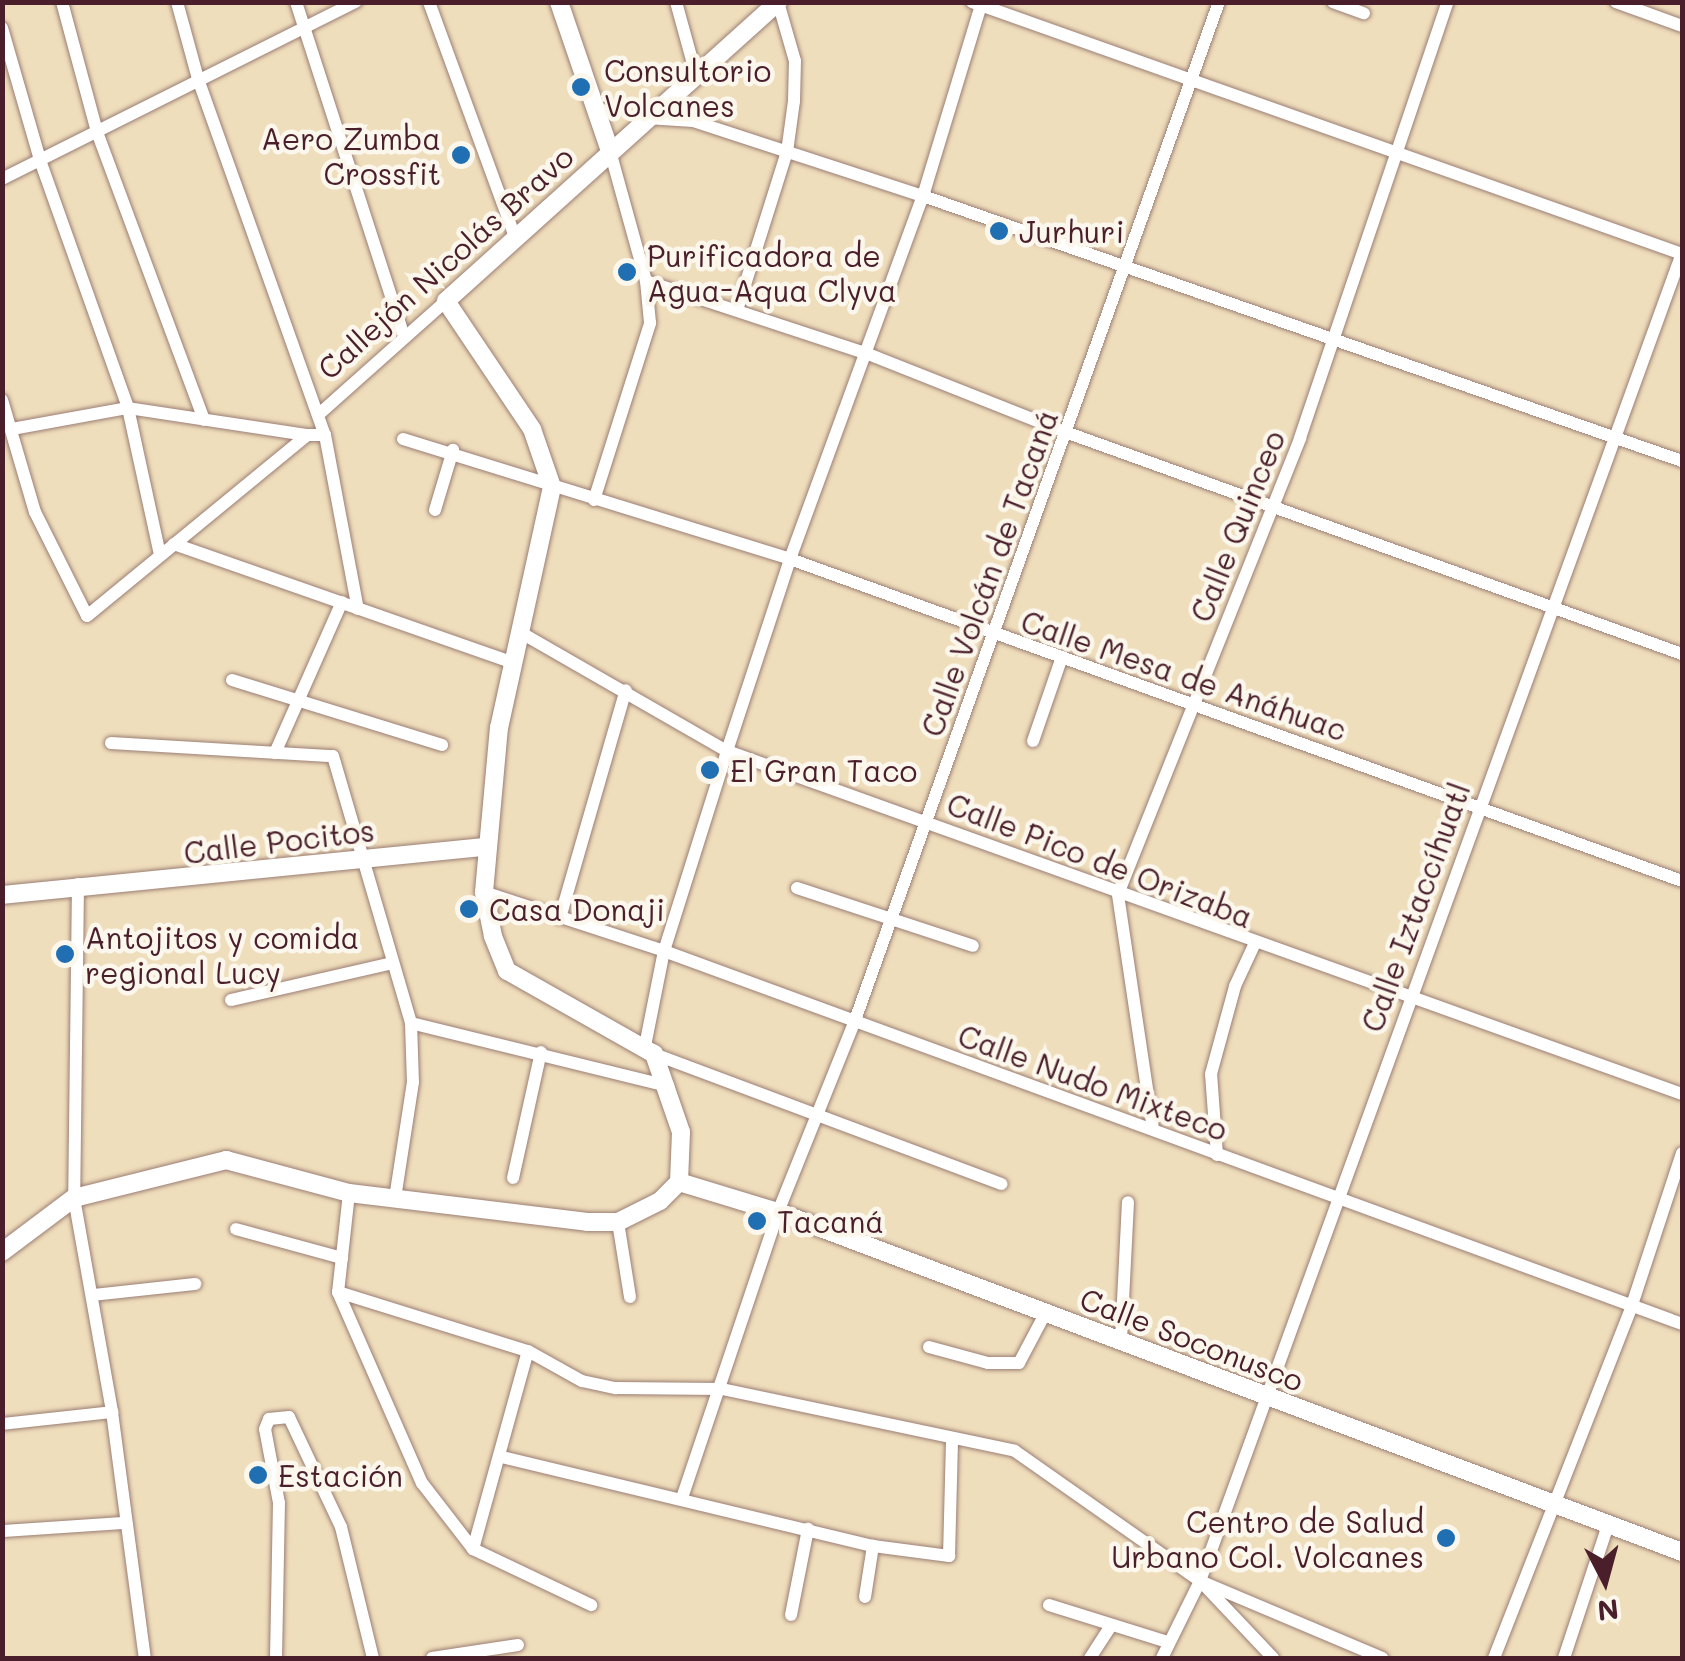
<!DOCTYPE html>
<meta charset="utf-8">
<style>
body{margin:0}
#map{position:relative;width:1685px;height:1661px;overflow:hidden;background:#efdebc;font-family:Mali,sans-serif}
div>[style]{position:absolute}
.roads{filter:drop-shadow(0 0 2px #9c7e74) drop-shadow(0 0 2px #9c7e74)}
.minor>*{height:12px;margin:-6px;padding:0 6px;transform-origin:6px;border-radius:6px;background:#fff}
.tertiary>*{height:18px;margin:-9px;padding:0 9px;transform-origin:9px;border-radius:9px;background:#fff}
.secondary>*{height:18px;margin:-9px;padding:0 9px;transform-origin:9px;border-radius:9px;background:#fff}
.dots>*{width:28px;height:28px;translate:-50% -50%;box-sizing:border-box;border:5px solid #fbf7ec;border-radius:50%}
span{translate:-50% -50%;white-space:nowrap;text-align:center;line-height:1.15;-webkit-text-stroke:9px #fbf7ec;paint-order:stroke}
.poi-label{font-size:30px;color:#4a1f2b}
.left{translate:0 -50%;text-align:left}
.right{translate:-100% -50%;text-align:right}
.street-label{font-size:30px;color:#4a1f2b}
.frame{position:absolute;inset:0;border:5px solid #4a1f2b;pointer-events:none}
.north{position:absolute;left:1555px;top:1531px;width:100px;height:100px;-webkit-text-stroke:8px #fbf7ec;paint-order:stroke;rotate:174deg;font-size:28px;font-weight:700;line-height:40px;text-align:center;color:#4a1f2b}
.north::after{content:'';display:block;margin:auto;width:35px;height:45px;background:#4a1f2b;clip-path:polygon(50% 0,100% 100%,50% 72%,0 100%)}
</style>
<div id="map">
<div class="roads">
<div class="minor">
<div style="left:62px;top:2px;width:135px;rotate:74.9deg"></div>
<div style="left:97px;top:132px;width:307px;rotate:69.6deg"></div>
<div style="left:177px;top:2px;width:80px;rotate:74.7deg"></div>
<div style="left:198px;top:79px;width:378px;rotate:70.4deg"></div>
<div style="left:325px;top:435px;width:177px;rotate:79.3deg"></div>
<div style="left:296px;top:2px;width:351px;rotate:72.1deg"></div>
<div style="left:429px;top:2px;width:253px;rotate:69.9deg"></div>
<div style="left:676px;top:2px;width:72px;rotate:74.6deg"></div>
<div style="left:972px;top:2px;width:753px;rotate:19.54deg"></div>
<div style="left:1333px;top:2px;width:33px;rotate:20deg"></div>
<div style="left:1616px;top:2px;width:70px;rotate:20deg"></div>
<div style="left:2px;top:28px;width:141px;rotate:73.9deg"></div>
<div style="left:41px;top:163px;width:260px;rotate:70.4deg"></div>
<div style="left:128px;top:408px;width:150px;rotate:77.7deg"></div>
<div style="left:647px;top:118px;width:46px;rotate:3.7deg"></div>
<div style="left:693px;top:121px;width:242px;rotate:18.1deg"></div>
<div style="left:923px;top:196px;width:804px;rotate:19.25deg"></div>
<div style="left:2px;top:179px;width:396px;rotate:-26.6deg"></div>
<div style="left:646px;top:281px;width:234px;rotate:18.2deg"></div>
<div style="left:868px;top:354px;width:215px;rotate:21.6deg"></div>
<div style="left:1068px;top:433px;width:653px;rotate:19.8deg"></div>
<div style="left:738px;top:307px;width:163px;rotate:-72.5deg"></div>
<div style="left:787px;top:152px;width:51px;rotate:-82.2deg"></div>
<div style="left:794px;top:101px;width:40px;rotate:-88.6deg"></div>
<div style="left:795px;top:61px;width:61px;rotate:-106.1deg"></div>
<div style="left:2px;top:400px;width:117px;rotate:73.6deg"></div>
<div style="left:35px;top:512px;width:116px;rotate:63.4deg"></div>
<div style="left:87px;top:616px;width:285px;rotate:-39.4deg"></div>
<div style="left:307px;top:435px;width:18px"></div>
<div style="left:318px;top:415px;width:171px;rotate:-41.7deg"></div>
<div style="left:12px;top:429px;width:118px;rotate:-10.3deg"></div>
<div style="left:128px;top:408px;width:181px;rotate:8.6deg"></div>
<div style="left:403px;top:439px;width:405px;rotate:17.2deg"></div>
<div style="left:790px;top:559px;width:948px;rotate:19.85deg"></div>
<div style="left:594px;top:500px;width:186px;rotate:-72.4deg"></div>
<div style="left:650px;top:323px;width:42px;rotate:-95.4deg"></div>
<div style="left:646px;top:281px;width:135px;rotate:-105.5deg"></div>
<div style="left:435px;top:510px;width:63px;rotate:-73.3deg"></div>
<div style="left:174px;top:544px;width:357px;rotate:19.3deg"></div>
<div style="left:518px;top:631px;width:241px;rotate:29.9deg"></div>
<div style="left:727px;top:751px;width:1015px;rotate:19.76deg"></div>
<div style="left:232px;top:680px;width:220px;rotate:17.2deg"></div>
<div style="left:1033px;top:741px;width:89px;rotate:-71deg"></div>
<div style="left:111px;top:743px;width:222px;rotate:3.4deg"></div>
<div style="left:333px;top:756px;width:278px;rotate:73.7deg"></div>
<div style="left:411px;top:1023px;width:59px;rotate:88.1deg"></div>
<div style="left:413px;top:1082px;width:117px;rotate:98.8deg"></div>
<div style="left:275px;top:753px;width:165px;rotate:-66.1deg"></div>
<div style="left:78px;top:884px;width:314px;rotate:90.7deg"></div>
<div style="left:74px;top:1198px;width:217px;rotate:79.9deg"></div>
<div style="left:112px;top:1412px;width:248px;rotate:82.4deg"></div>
<div style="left:797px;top:888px;width:185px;rotate:18.2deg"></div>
<div style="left:484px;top:892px;width:189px;rotate:18.1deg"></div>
<div style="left:664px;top:951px;width:1084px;rotate:20.12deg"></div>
<div style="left:560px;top:918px;width:237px;rotate:-73.9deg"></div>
<div style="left:231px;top:1000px;width:166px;rotate:-12.9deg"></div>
<div style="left:411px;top:1023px;width:265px;rotate:13.8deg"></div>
<div style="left:645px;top:1046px;width:97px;rotate:-78.7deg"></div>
<div style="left:664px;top:951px;width:210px;rotate:-72.5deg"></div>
<div style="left:727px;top:751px;width:202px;rotate:-71.8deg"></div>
<div style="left:790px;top:559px;width:387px;rotate:-69.9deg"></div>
<div style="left:923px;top:196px;width:203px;rotate:-73.1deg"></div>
<div style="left:654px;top:1054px;width:371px;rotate:20.5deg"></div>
<div style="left:1153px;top:1129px;width:238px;rotate:-98.5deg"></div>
<div style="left:1118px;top:894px;width:491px;rotate:-68.2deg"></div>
<div style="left:1300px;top:438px;width:460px;rotate:-71.3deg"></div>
<div style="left:1217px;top:1155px;width:81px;rotate:-94.2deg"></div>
<div style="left:1211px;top:1074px;width:91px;rotate:-74.7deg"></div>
<div style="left:1235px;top:986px;width:45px;rotate:-65.1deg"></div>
<div style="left:513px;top:1178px;width:129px;rotate:-77.5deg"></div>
<div style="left:349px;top:1193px;width:100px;rotate:96.3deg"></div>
<div style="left:338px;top:1292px;width:209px;rotate:66.3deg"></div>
<div style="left:422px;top:1483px;width:83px;rotate:52.3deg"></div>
<div style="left:473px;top:1549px;width:131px;rotate:25.4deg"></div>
<div style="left:618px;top:1222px;width:76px;rotate:80.9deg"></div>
<div style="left:236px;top:1229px;width:110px;rotate:15.3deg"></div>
<div style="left:338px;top:1292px;width:199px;rotate:17.3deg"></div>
<div style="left:528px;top:1351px;width:62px;rotate:29.1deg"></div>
<div style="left:582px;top:1381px;width:35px;rotate:12deg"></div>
<div style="left:616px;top:1388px;width:106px;rotate:0.5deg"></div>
<div style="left:722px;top:1389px;width:299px;rotate:11.9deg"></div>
<div style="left:1015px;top:1451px;width:226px;rotate:35.1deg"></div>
<div style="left:1200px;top:1581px;width:198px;rotate:22.9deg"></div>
<div style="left:93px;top:1295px;width:103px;rotate:-6.2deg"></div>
<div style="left:1121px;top:1340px;width:138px;rotate:-87.1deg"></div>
<div style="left:929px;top:1347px;width:61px;rotate:15.2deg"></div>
<div style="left:988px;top:1363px;width:31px"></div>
<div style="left:1019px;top:1363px;width:58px;rotate:-62.1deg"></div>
<div style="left:2px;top:1424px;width:111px;rotate:-6.2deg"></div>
<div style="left:502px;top:1457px;width:382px;rotate:13.5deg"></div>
<div style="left:873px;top:1546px;width:77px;rotate:7.5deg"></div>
<div style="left:949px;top:1556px;width:117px;rotate:-88.5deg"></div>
<div style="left:682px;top:1498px;width:302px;rotate:-71.4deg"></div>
<div style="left:778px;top:1212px;width:204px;rotate:-68.1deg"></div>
<div style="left:854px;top:1023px;width:1084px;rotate:-70.33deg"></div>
<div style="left:2px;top:1531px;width:122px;rotate:-3.8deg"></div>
<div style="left:473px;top:1549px;width:205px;rotate:-74.5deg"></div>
<div style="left:1205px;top:1586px;width:99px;rotate:46.6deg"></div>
<div style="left:865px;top:1597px;width:52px;rotate:-81.1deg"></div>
<div style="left:1049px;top:1605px;width:125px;rotate:17.3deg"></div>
<div style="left:791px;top:1615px;width:88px;rotate:-78.8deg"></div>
<div style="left:276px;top:1658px;width:155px;rotate:-88.9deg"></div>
<div style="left:279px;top:1503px;width:75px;rotate:-100.7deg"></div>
<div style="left:265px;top:1429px;width:11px;rotate:-68deg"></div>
<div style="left:269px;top:1419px;width:20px;rotate:-6deg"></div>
<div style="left:289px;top:1417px;width:122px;rotate:64.7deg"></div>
<div style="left:341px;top:1527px;width:135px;rotate:76.3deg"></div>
<div style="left:432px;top:1658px;width:87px;rotate:-8.6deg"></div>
<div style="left:1090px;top:1658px;width:38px;rotate:-57deg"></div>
<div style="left:1162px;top:1658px;width:86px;rotate:-63.7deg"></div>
<div style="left:1200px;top:1581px;width:1413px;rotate:-70.05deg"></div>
<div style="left:1494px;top:1658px;width:379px;rotate:-68.6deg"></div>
<div style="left:1632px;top:1305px;width:160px;rotate:-71.8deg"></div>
<div style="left:1564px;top:1658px;width:140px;rotate:-71.7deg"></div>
</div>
<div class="tertiary">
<div style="left:559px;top:2px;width:157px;rotate:71.1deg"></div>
<div style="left:2px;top:895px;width:486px;rotate:-5.7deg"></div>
<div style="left:2px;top:1252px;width:90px;rotate:-36.9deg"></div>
<div style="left:74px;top:1198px;width:157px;rotate:-14deg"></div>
<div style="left:226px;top:1160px;width:127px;rotate:15deg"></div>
<div style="left:349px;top:1193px;width:240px;rotate:6.9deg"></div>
<div style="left:587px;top:1222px;width:31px"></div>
<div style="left:618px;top:1222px;width:47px;rotate:-26.6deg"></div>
<div style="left:660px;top:1201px;width:27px;rotate:-45deg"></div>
<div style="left:679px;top:1182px;width:50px;rotate:-87.7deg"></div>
<div style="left:681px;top:1132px;width:83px;rotate:-109.1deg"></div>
<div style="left:654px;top:1054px;width:169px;rotate:-150.5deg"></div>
<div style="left:507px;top:971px;width:38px;rotate:-112deg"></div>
<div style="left:493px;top:936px;width:45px;rotate:-101.6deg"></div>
<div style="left:484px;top:892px;width:165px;rotate:-84.8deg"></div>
<div style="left:499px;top:728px;width:247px;rotate:-77.6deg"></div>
<div style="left:552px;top:487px;width:61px;rotate:-109deg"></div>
<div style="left:532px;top:429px;width:154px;rotate:-123.9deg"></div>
<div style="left:446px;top:301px;width:447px;rotate:-42deg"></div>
</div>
<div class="secondary">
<div style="left:679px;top:1182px;width:103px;rotate:16.9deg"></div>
<div style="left:778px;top:1212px;width:966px;rotate:20.61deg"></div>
</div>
</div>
<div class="dots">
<div style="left:581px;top:87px;background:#1f6fb2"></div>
<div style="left:461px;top:155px;background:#1f6fb2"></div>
<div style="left:999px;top:231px;background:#1f6fb2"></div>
<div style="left:627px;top:272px;background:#1f6fb2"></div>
<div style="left:710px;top:770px;background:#1f6fb2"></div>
<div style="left:469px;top:909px;background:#1f6fb2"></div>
<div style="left:65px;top:954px;background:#1f6fb2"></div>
<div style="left:757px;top:1221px;background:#1f6fb2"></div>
<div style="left:258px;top:1475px;background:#1f6fb2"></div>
<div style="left:1446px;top:1538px;background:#1f6fb2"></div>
</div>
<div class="poi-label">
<span class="left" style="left:604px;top:87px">Consultorio<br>Volcanes</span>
<span class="right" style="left:441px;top:155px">Aero Zumba<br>Crossfit</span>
<span class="left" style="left:1019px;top:231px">Jurhuri</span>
<span class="left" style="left:647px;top:272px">Purificadora de<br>Agua-Aqua Clyva</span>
<span class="left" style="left:730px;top:770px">El Gran Taco</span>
<span class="left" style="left:489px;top:909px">Casa Donaji</span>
<span class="left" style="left:85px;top:954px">Antojitos y comida<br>regional Lucy</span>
<span class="left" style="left:777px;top:1221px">Tacaná</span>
<span class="left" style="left:278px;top:1475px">Estación</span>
<span class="right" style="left:1424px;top:1538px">Centro de Salud<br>Urbano Col. Volcanes</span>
</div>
<div class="street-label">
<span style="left:445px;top:262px;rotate:-42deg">Callejón Nicolás Bravo</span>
<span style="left:1237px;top:526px;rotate:-68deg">Calle Quinceo</span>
<span style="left:989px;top:573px;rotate:-70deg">Calle Volcán de Tacaná</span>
<span style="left:1184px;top:675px;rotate:19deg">Calle Mesa de Anáhuac</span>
<span style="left:279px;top:841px;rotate:-7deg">Calle Pocitos</span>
<span style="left:1100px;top:860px;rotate:21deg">Calle Pico de Orizaba</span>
<span style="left:1415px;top:907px;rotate:-70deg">Calle Iztaccíhuatl</span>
<span style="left:1093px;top:1082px;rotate:20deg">Calle Nudo Mixteco</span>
<span style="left:1192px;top:1339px;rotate:21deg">Calle Soconusco</span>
</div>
<div class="frame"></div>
<div class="north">N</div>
</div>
